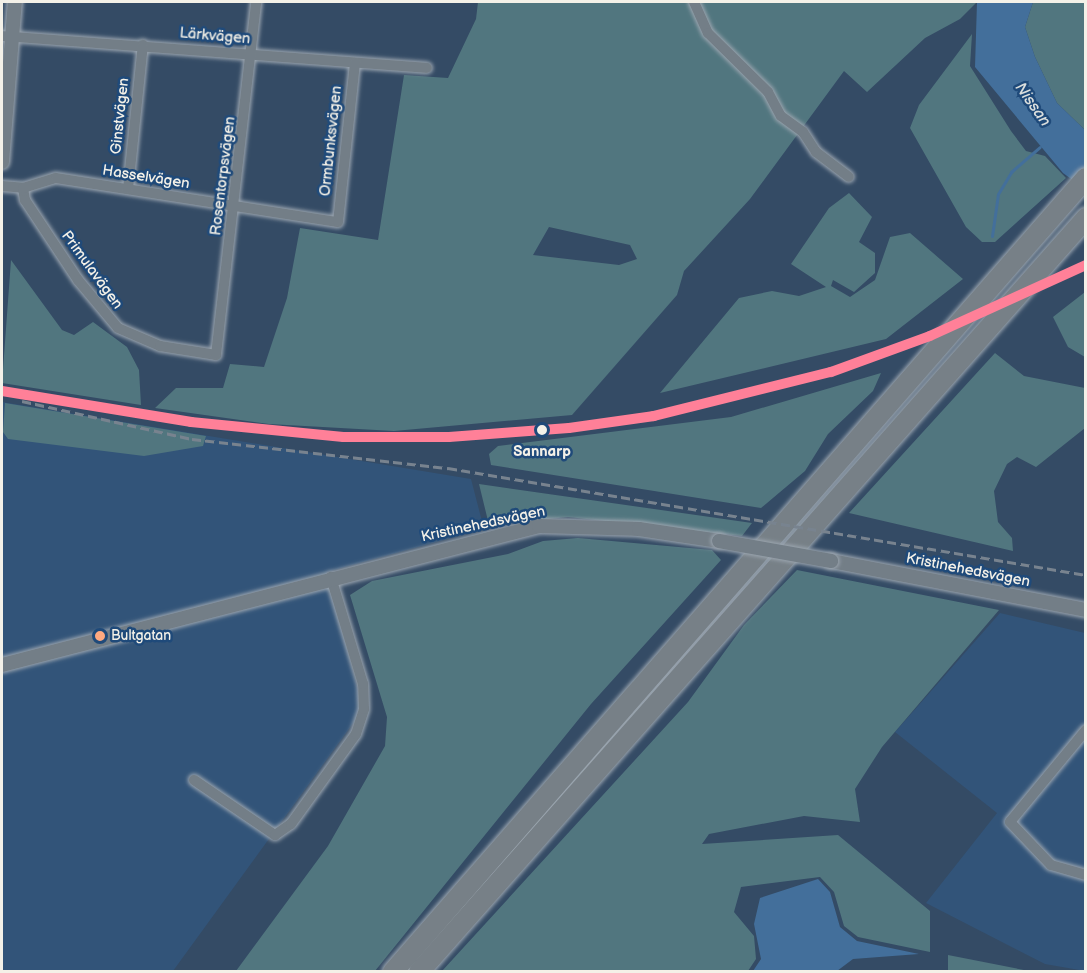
<!DOCTYPE html>
<meta charset="utf-8">
<style>
body{margin:0}
#map{position:relative;width:1087px;height:973px;overflow:hidden;background:#344b65;font-family:"Balsamiq Sans",sans-serif}
div>[style]{position:absolute}
.built>*{inset:0;background:#325479}
.green>*{inset:0;background:#51767f}
.water>*{inset:0;background:#436f9b}
.stream>*{height:3px;margin:-1.5px;padding:0 1.5px;transform-origin:1.5px;border-radius:1.5px;background:#436f9b}
.roads{filter:drop-shadow(0 0 2px #9ba5af) drop-shadow(0 0 2px #9ba5af)}
.minor>*{height:10px;margin:-5px;padding:0 5px;transform-origin:5px;border-radius:5px;background:#737e87}
.tertiary>*{height:14px;margin:-7px;padding:0 7px;transform-origin:7px;border-radius:7px;background:#737e87}
.motorway>*{height:20px;margin:-10px;padding:0 10px;transform-origin:10px;border-radius:10px;background:#778087}
.rail>*{height:3px;margin-top:-1.5px;transform-origin:0;background:repeating-linear-gradient(90deg,#78838f 0 9px,transparent 0 13.5px)}
.bridges{filter:drop-shadow(0 0 2px #9ba5af) drop-shadow(0 0 2px #9ba5af)}
.tertiary-bridge>*{height:14px;margin:-7px;padding:0 7px;transform-origin:7px;border-radius:7px;background:#737e87}
.rail-1>*{height:10px;margin:-5px;padding:0 5px;transform-origin:5px;border-radius:5px;background:#ff8098}
.dots>*{width:16px;height:16px;translate:-50% -50%;box-sizing:border-box;border:3px solid #1f4a7a;border-radius:50%}
span{translate:-50% -50%;white-space:nowrap;text-align:center;line-height:1.15;-webkit-text-stroke:5px #1f4a7a;paint-order:stroke}
.bus-label{font-size:14px;color:#f4f1e8}
.left{translate:0 -50%;text-align:left}
.street-label{font-size:15px;color:#f4f1e8}
.stop-label{font-size:15px;color:#f4f1e8;font-weight:700}
.water-label{font-size:16px;color:#dadedd;font-style:italic}
.frame{position:absolute;inset:0;border:3px solid #f4f1e8;pointer-events:none}
</style>
<div id="map">
<div class="built">
<div style="clip-path:polygon(2px 402px,471px 479px,484px 529px,327px 572px,359px 695px,359px 715px,173px 971px,2px 971px)"></div>
<div style="clip-path:polygon(1000px 613px,1085px 633px,1085px 971px,1045px 964px,926px 903px,997px 813px,895px 732px)"></div>
</div>
<div class="green">
<div style="clip-path:polygon(evenodd,478px 2px,977px 2px,960px 19px,925px 38px,867px 92px,844px 71px,750px 199px,684px 271px,677px 295px,572px 415px,394px 431px,269px 424px,155px 408px,176px 388px,223px 388px,230px 364px,264px 367px,287px 298px,300px 228px,378px 240px,404px 75px,448px 78px,476px 19px,478px 2px,549px 227px,630px 245px,637px 259px,619px 265px,533px 255px,549px 227px)"></div>
<div style="clip-path:polygon(1033px 2px,1085px 2px,1085px 130px,1057px 103px,1035px 57px,1025px 27px)"></div>
<div style="clip-path:polygon(972px 34px,970px 66px,1011px 131px,1026px 151px,1045px 156px,1066px 178px,995px 242px,982px 242px,966px 227px,910px 128px,919px 105px)"></div>
<div style="clip-path:polygon(849px 193px,872px 217px,859px 242px,875px 253px,875px 273px,854px 292px,833px 280px,831px 286px,850px 297px,875px 280px,890px 237px,910px 233px,963px 279px,886px 339px,660px 393px,739px 298px,772px 291px,799px 296px,826px 287px,791px 264px,829px 208px)"></div>
<div style="clip-path:polygon(11px 260px,62px 330px,74px 335px,93px 322px,127px 347px,139px 370px,141px 405px,2px 383px)"></div>
<div style="clip-path:polygon(1085px 292px,1085px 291px,1085px 357px,1068px 347px,1053px 317px)"></div>
<div style="clip-path:polygon(995px 353px,1024px 376px,1085px 388px,1085px 428px,1036px 467px,1017px 457px,1007px 464px,994px 491px,998px 522px,1012px 538px,1013px 551px,849px 513px)"></div>
<div style="clip-path:polygon(881px 373px,873px 391px,828px 434px,805px 471px,761px 508px,491px 465px,489px 454px,498px 446px,731px 417px)"></div>
<div style="clip-path:polygon(5px 403px,206px 436px,203px 446px,144px 456px,8px 439px,3px 432px)"></div>
<div style="clip-path:polygon(479px 484px,752px 523px,742px 536px,568px 517px,489px 525px)"></div>
<div style="clip-path:polygon(578px 538px,712px 550px,721px 560px,591px 704px,375px 971px,236px 971px,328px 846px,385px 746px,387px 717px,350px 595px,372px 581px,508px 554px,543px 541px)"></div>
<div style="clip-path:polygon(797px 570px,999px 610px,882px 747px,855px 789px,860px 822px,804px 816px,709px 834px,702px 844px,838px 835px,930px 911px,930px 952px,858px 937px,844px 926px,834px 892px,820px 877px,741px 887px,734px 912px,754px 936px,756px 959px,748px 971px,442px 971px,688px 702px,744px 625px)"></div>
<div style="clip-path:polygon(948px 955px,1029px 971px,948px 971px)"></div>
</div>
<div class="water">
<div style="clip-path:polygon(977px 2px,1033px 2px,1025px 27px,1035px 57px,1057px 103px,1085px 130px,1085px 189px,1063px 173px,975px 67px)"></div>
<div style="clip-path:polygon(818px 879px,830px 892px,840px 927px,857px 941px,919px 954px,853px 959px,837px 971px,753px 971px,761px 959px,754px 924px,760px 898px)"></div>
</div>
<div class="stream">
<div style="left:992px;top:236px;width:42px;rotate:-81.9deg"></div>
<div style="left:998px;top:194px;width:26px;rotate:-59deg"></div>
<div style="left:1011px;top:172px;width:38px;rotate:-41deg"></div>
</div>
<div class="roads">
<div class="minor">
<div style="left:694px;top:2px;width:34px;rotate:66deg"></div>
<div style="left:708px;top:33px;width:84px;rotate:44.5deg"></div>
<div style="left:768px;top:92px;width:27px;rotate:62deg"></div>
<div style="left:781px;top:116px;width:27px;rotate:36deg"></div>
<div style="left:803px;top:132px;width:24px;rotate:57deg"></div>
<div style="left:816px;top:152px;width:41px;rotate:37.1deg"></div>
<div style="left:2px;top:36px;width:426px;rotate:4.3deg"></div>
<div style="left:2px;top:186px;width:21px;rotate:5deg"></div>
<div style="left:23px;top:188px;width:12px;rotate:81deg"></div>
<div style="left:25px;top:200px;width:96px;rotate:56.5deg"></div>
<div style="left:78px;top:280px;width:62px;rotate:50.2deg"></div>
<div style="left:118px;top:328px;width:46px;rotate:23.2deg"></div>
<div style="left:160px;top:346px;width:57px;rotate:9.1deg"></div>
<div style="left:216px;top:355px;width:355px;rotate:-83.5deg"></div>
<div style="left:23px;top:188px;width:34px;rotate:-17deg"></div>
<div style="left:56px;top:178px;width:285px;rotate:8.9deg"></div>
<div style="left:338px;top:222px;width:160px;rotate:-83.9deg"></div>
<div style="left:128px;top:189px;width:145px;rotate:-84.1deg"></div>
<div style="left:1086px;top:730px;width:119px;rotate:129.6deg"></div>
<div style="left:1010px;top:822px;width:59px;rotate:46.4deg"></div>
<div style="left:1051px;top:865px;width:36px;rotate:16deg"></div>
<div style="left:194px;top:780px;width:98px;rotate:34.2deg"></div>
<div style="left:275px;top:835px;width:19px;rotate:-35deg"></div>
<div style="left:291px;top:824px;width:111px;rotate:-54.2deg"></div>
<div style="left:356px;top:734px;width:26px;rotate:-72deg"></div>
<div style="left:364px;top:709px;width:25px;rotate:-92deg"></div>
<div style="left:363px;top:684px;width:112px;rotate:-106.7deg"></div>
</div>
<div class="tertiary">
<div style="left:2px;top:162px;width:161px;rotate:-85.4deg"></div>
<div style="left:831px;top:561px;width:260px;rotate:10.9deg"></div>
<div style="left:2px;top:665px;width:555px;rotate:-14.51deg"></div>
<div style="left:539px;top:526px;width:100px;rotate:1.7deg"></div>
<div style="left:639px;top:529px;width:81px;rotate:8.5deg"></div>
</div>
<div class="motorway">
<div style="left:393px;top:972px;width:1054px;rotate:-48.89deg"></div>
<div style="left:419px;top:972px;width:1007px;rotate:-48.5deg"></div>
</div>
</div>
<div class="rail">
<div style="left:22px;top:401px;width:174px;rotate:12.6deg"></div>
<div style="left:192px;top:439px;width:258px;rotate:6.5deg"></div>
<div style="left:448px;top:468px;width:647px;rotate:9.52deg"></div>
</div>
<div class="bridges">
<div class="tertiary-bridge">
<div style="left:719px;top:541px;width:114px;rotate:10.1deg"></div>
</div>
</div>
<div class="rail-1">
<div style="left:2px;top:391px;width:192px;rotate:9.3deg"></div>
<div style="left:191px;top:422px;width:153px;rotate:5.6deg"></div>
<div style="left:343px;top:437px;width:106px"></div>
<div style="left:449px;top:437px;width:120px;rotate:-4.3deg"></div>
<div style="left:569px;top:428px;width:86px;rotate:-8deg"></div>
<div style="left:654px;top:416px;width:182px;rotate:-14deg"></div>
<div style="left:831px;top:372px;width:105px;rotate:-20deg"></div>
<div style="left:930px;top:336px;width:171px;rotate:-24.5deg"></div>
</div>
<div class="dots">
<div style="left:542px;top:430px;background:#f4f1e8"></div>
<div style="left:100px;top:636px;background:#ffa980"></div>
</div>
<div class="bus-label">
<span class="left" style="left:111px;top:636px">Bultgatan</span>
</div>
<div class="street-label">
<span style="left:215px;top:36px;rotate:5deg">Lärkvägen</span>
<span style="left:120px;top:116px;rotate:-84deg">Ginstvägen</span>
<span style="left:331px;top:141px;rotate:-84deg">Ormbunksvägen</span>
<span style="left:223px;top:176px;rotate:-83deg">Rosentorpsvägen</span>
<span style="left:146px;top:177px;rotate:9deg">Hasselvägen</span>
<span style="left:92px;top:270px;rotate:54deg">Primulavägen</span>
<span style="left:483px;top:524px;rotate:-12deg">Kristinehedsvägen</span>
<span style="left:968px;top:570px;rotate:11deg">Kristinehedsvägen</span>
</div>
<div class="stop-label">
<span style="left:542px;top:452px">Sannarp</span>
</div>
<div class="water-label">
<span style="left:1032px;top:105px;rotate:55deg">Nissan</span>
</div>
<div class="frame"></div>
</div>
